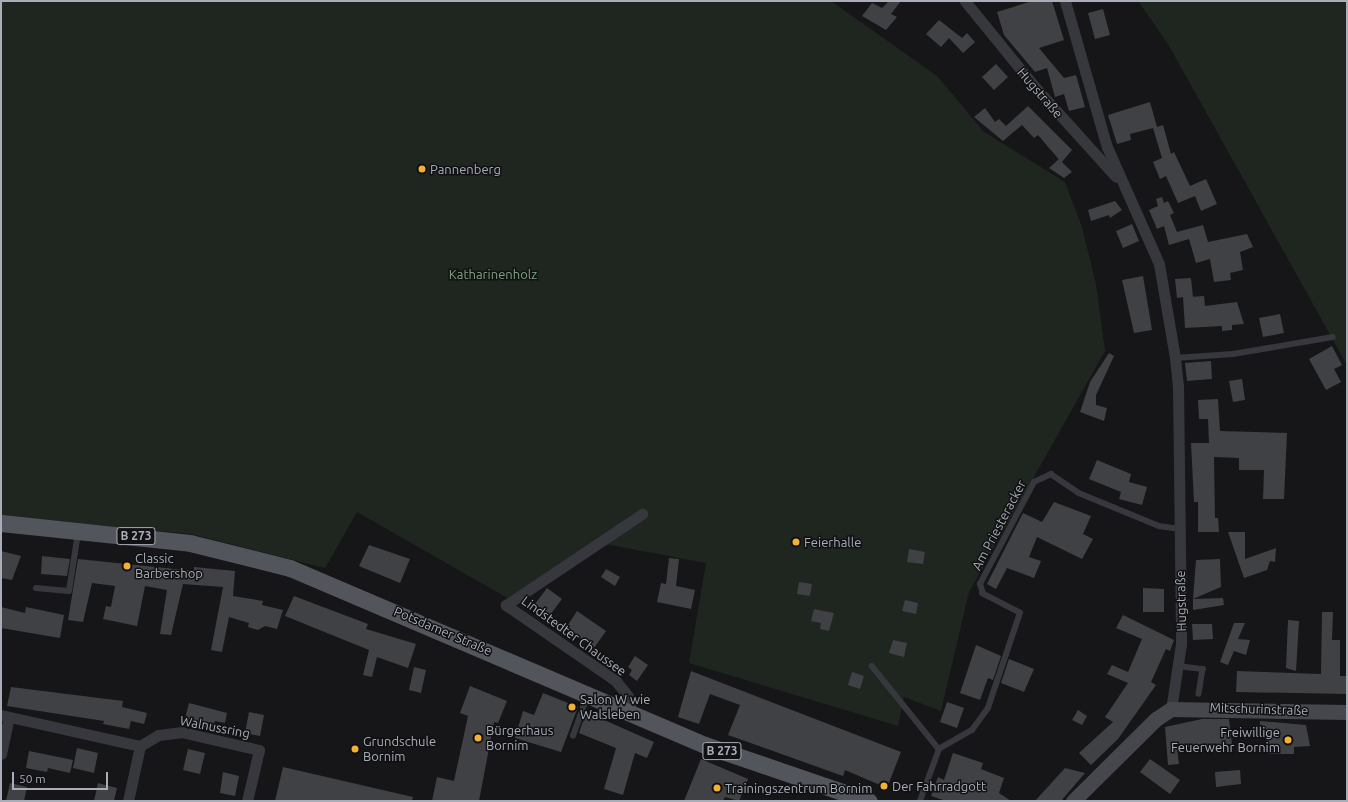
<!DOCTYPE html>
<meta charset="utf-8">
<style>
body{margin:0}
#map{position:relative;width:1348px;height:802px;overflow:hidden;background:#161618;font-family:Ubuntu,sans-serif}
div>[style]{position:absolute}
.green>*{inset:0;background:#1e261f}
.building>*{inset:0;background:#404145}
.service>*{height:5.5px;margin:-2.75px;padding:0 2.75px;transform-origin:2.75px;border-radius:2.75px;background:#37383d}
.minor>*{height:11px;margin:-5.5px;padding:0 5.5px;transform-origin:5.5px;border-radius:5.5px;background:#37383d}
.secondary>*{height:15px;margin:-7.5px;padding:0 7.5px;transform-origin:7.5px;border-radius:7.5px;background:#45474d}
.primary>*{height:17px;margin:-8.5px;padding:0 8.5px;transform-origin:8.5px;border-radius:8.5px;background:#53555c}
.dots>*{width:11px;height:11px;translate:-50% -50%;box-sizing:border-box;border:2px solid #111113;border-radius:50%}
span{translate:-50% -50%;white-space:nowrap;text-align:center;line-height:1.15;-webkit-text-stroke:3px #111113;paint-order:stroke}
.shield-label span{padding:1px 3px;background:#111113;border:1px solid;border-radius:3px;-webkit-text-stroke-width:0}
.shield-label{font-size:12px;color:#a8adb8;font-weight:700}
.street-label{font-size:13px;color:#a8adb8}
.poi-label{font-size:13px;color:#a8adb8}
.left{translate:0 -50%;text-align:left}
.right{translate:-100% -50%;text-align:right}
.park-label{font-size:13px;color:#7fa381}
.frame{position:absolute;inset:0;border:2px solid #a8adb8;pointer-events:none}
.scale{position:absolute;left:12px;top:772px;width:96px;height:18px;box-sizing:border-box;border:2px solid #a8adb8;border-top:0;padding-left:5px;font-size:12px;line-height:14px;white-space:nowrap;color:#a8adb8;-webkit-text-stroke:3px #111113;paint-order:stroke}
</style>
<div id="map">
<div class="green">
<div style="clip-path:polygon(1px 1px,831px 1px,937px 76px,984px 132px,1065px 182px,1082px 227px,1096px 284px,1105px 351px,969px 592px,941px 711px,904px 697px,898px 726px,689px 663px,706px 563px,605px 544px,516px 603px,357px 512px,325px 568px,191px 534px,1px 516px)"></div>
<div style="clip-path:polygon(1138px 1px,1347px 1px,1347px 365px,1168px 44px)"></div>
</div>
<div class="building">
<div style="clip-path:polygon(889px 1px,901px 1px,891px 14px,897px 17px,886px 30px,862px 16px,872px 3px,882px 8px)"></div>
<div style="clip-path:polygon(1032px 1px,1052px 1px,1064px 40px,1039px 48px,1064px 78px,1076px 75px,1085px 107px,1069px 111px,1064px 94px,1055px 97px,1047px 68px,1035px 72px,1004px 35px,997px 12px)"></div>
<div style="clip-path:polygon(1103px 9px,1110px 35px,1095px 39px,1088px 13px)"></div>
<div style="clip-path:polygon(939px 20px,962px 38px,967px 33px,975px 42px,963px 53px,949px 38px,941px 47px,926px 34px)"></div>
<div style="clip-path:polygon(996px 64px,1008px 77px,994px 90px,982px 77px)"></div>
<div style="clip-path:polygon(1150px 102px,1157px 127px,1163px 125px,1171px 154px,1174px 152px,1190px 186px,1206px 179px,1217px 204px,1201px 211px,1195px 196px,1178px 203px,1166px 176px,1160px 179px,1153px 162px,1162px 158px,1153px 128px,1130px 134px,1131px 140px,1117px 144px,1108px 115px)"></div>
<div style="clip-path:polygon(1028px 106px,1072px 150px,1062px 162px,1072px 172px,1064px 178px,1049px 168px,1059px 159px,1061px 162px,1038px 135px,1034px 138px,1022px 125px,1003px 141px,974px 117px,985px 108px,995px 122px,999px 119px,1006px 126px)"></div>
<div style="clip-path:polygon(1162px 197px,1164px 203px,1168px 201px,1174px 213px,1170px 215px,1177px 232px,1203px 225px,1208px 242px,1247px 234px,1253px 247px,1240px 252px,1243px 270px,1230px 273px,1231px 280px,1214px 282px,1210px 259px,1196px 263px,1189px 239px,1169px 245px,1164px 226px,1157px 229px,1149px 210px,1158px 206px,1156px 199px)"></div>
<div style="clip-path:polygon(1115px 201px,1122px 210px,1110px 218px,1109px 215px,1091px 221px,1088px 210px)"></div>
<div style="clip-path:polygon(1132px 224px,1139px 241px,1123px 248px,1116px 231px)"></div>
<div style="clip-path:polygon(1143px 276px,1152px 330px,1134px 333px,1122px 280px)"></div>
<div style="clip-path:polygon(1191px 278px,1193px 297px,1189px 297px,1204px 296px,1205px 306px,1237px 302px,1244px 324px,1232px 325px,1232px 330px,1222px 331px,1222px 326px,1185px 328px,1183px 297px,1177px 298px,1175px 279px)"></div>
<div style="clip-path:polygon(1280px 314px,1284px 333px,1263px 337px,1259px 318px)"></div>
<div style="clip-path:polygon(1332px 346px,1342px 365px,1334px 369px,1341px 382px,1326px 390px,1309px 359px)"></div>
<div style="clip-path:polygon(1109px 353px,1114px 356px,1096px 395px,1096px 405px,1107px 408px,1104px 421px,1080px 412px,1090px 382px)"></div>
<div style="clip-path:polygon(1211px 361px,1212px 379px,1187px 381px,1185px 363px)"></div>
<div style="clip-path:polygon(1242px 379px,1245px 400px,1233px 402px,1229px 381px)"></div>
<div style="clip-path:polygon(1218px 399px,1220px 431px,1287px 433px,1284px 499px,1263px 499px,1264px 470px,1239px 470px,1239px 458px,1214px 457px,1215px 518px,1218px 518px,1219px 532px,1198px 532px,1198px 502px,1194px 502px,1191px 443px,1209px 443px,1208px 419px,1199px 419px,1198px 400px)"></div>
<div style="clip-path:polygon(1097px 460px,1131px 474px,1129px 482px,1147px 487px,1142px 505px,1119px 499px,1121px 492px,1089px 479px)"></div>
<div style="clip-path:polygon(1054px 502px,1091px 516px,1083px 534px,1093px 539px,1082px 559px,1037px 537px,1029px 557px,1041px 561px,1034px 578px,1007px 568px,996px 589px,987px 584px,1023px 513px,1042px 522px)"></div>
<div style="clip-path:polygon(1228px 532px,1245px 532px,1245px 559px,1276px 548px,1275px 562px,1270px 561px,1267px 570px,1244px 578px)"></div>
<div style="clip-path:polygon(369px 545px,410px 559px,400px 583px,359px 566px)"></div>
<div style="clip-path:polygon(909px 549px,925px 552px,923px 564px,907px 562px)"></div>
<div style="clip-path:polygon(1px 551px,21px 556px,12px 580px,1px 578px)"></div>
<div style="clip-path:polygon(42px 556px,70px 559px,67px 576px,41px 574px)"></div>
<div style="clip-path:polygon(669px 558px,679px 559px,676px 586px,695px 590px,691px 609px,657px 602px,661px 583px,666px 584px)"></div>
<div style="clip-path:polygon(78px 559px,194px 571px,194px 567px,235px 571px,233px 596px,263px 601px,262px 605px,283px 610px,277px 629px,265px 626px,258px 630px,248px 627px,249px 623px,229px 617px,222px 652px,211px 650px,223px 587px,183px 584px,171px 635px,160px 634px,167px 590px,145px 586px,137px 626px,103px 619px,106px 606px,111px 607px,115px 586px,92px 583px,83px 622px,68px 620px)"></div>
<div style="clip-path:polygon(1220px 559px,1221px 587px,1193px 599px,1196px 560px)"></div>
<div style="clip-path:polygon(606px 569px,620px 577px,615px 586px,601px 577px)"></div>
<div style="clip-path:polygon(799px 582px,812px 584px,810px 596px,797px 594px)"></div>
<div style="clip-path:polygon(547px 588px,562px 599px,550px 615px,535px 604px)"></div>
<div style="clip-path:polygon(1143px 588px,1164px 589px,1164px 612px,1143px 612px)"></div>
<div style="clip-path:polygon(294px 596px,368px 624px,366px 629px,416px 644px,408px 668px,377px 657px,372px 677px,363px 675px,369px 650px,285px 616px)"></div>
<div style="clip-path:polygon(1223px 598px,1224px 605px,1193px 610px,1193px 599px)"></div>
<div style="clip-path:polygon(905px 600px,918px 603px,916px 614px,902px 611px)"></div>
<div style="clip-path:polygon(1px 607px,25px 613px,26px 607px,64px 615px,60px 638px,1px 628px)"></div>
<div style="clip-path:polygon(814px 609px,834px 613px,829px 631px,820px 629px,821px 623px,811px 621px)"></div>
<div style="clip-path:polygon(577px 611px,606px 631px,594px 648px,566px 628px)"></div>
<div style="clip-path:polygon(1322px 612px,1333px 612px,1332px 640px,1340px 640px,1340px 676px,1347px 676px,1347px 694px,1236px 692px,1237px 671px,1321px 674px)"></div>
<div style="clip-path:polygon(1123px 615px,1174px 640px,1170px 651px,1166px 649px,1151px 682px,1156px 685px,1118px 739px,1091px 765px,1079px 753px,1113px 722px,1105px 717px,1128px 683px,1107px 674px,1112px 665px,1128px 672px,1142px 639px,1116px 628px)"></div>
<div style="clip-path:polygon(1288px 620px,1299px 621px,1296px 671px,1286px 668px)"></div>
<div style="clip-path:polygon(1234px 623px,1245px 623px,1238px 639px,1250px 640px,1246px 655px,1234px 651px,1228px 665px,1220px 662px)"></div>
<div style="clip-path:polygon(1192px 624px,1212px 624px,1213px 639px,1193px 640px)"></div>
<div style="clip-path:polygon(893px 640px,907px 643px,904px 657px,889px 653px)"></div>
<div style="clip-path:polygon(976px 645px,1001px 656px,993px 680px,988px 678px,980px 700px,960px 693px)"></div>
<div style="clip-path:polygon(635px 656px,648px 665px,637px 681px,629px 675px,632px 670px,628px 667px)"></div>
<div style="clip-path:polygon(1009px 659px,1034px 669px,1024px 692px,1001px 683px)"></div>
<div style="clip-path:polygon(414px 667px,426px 670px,421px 693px,409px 690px)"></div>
<div style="clip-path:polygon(691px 671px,901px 752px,887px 788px,845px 770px,843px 776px,728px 735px,740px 705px,710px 694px,699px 724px,678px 717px)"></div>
<div style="clip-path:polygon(852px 672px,864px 676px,860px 689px,848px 685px)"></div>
<div style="clip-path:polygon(470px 686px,507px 701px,498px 723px,494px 722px,479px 801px,432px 801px,437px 777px,454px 781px,468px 716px,460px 713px)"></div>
<div style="clip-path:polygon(11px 687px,123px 701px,122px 707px,147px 713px,144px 724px,131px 721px,129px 729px,103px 724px,104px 721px,7px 706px)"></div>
<div style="clip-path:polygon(543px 693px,578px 707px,561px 752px,515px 738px,523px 711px,534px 715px)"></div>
<div style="clip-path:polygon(947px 702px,964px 708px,957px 728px,940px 722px)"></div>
<div style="clip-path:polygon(189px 703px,227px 713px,225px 723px,215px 721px,212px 730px,184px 722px)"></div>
<div style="clip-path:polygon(1078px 710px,1087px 716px,1082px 725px,1072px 720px)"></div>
<div style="clip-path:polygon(249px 712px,264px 715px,260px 736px,245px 733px)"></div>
<div style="clip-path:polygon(586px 712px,654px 742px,647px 758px,635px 753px,623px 795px,604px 789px,616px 748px,579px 733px)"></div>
<div style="clip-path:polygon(1202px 719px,1229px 719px,1232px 744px,1177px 748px,1179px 764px,1168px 765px,1165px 727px)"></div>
<div style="clip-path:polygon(1260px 721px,1306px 725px,1310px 746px,1294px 747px,1294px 754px,1268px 754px,1266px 736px,1260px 736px)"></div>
<div style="clip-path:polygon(77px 748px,98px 753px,94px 773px,73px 768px)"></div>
<div style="clip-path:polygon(188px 749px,205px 753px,200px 774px,183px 770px)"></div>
<div style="clip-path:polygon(29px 751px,73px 760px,70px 773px,48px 768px,47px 772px,26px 768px)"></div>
<div style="clip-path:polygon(953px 753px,983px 763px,981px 769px,1004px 778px,999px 793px,1011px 801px,946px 801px,931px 796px,938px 777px,944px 780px)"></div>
<div style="clip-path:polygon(701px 759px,748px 779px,739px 801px,725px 797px,723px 801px,684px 801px)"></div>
<div style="clip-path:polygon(1150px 759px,1180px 780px,1170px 794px,1140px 772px)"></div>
<div style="clip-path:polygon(283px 767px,413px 797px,412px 801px,275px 801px)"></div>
<div style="clip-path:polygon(1065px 768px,1085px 773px,1061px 801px,1035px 801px)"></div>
<div style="clip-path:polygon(1240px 770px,1241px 784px,1216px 787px,1215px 772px)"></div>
<div style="clip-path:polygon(223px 772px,239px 776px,235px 796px,220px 793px)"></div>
<div style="clip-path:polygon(10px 783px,27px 787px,24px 801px,6px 801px)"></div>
<div style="clip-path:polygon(98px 783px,117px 788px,114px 801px,94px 801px)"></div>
</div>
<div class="service">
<div style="left:1175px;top:358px;width:58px;rotate:-3.9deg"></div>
<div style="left:1233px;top:354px;width:101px;rotate:-9.6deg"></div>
<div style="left:36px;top:588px;width:33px;rotate:5deg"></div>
<div style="left:69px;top:591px;width:59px;rotate:-81.2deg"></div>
<div style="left:872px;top:666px;width:107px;rotate:51.1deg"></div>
<div style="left:1178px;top:666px;width:25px;rotate:7deg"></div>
<div style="left:1203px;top:669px;width:25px;rotate:99deg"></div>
<div style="left:573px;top:736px;width:41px;rotate:-70.3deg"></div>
<div style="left:920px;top:801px;width:55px;rotate:-69.9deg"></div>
<div style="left:939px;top:749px;width:38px;rotate:-30deg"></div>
<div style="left:972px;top:730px;width:27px;rotate:-54deg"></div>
<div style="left:988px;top:708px;width:100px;rotate:-71.4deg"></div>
<div style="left:1020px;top:613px;width:42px;rotate:-152.8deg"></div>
<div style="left:983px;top:594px;width:10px;rotate:-107deg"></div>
<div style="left:980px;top:584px;width:115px;rotate:-62.1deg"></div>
<div style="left:1034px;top:482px;width:19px;rotate:-25deg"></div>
<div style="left:1051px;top:474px;width:34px;rotate:34deg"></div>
<div style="left:1079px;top:493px;width:87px;rotate:22.4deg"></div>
<div style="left:1159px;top:526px;width:21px;rotate:8deg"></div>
</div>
<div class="minor">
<div style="left:965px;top:1px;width:109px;rotate:50.9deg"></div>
<div style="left:1034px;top:86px;width:122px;rotate:48deg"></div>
<div style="left:1065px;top:1px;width:152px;rotate:74deg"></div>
<div style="left:1107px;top:147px;width:128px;rotate:66deg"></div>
<div style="left:1159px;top:264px;width:95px;rotate:80.3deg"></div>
<div style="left:1175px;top:358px;width:27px;rotate:84deg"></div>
<div style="left:1178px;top:385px;width:259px;rotate:89.3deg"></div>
<div style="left:1181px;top:644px;width:66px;rotate:98.7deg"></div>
<div style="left:632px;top:714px;width:18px;rotate:-103deg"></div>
<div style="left:628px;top:696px;width:19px;rotate:-129deg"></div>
<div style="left:616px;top:681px;width:134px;rotate:-145.4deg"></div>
<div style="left:506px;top:605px;width:164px;rotate:-33.8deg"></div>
<div style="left:1px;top:715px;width:142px;rotate:12.6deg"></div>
<div style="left:1px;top:754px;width:38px;rotate:-78deg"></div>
<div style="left:128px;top:801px;width:56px;rotate:-77.7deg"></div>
<div style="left:140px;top:746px;width:21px;rotate:-31deg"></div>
<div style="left:158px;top:735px;width:23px;rotate:-7deg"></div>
<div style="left:181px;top:732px;width:80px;rotate:13deg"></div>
<div style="left:259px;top:750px;width:52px;rotate:103.2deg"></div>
</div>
<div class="secondary">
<div style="left:1073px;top:801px;width:117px;rotate:-44.7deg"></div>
<div style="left:1156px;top:719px;width:18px;rotate:-34deg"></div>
<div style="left:1171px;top:709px;width:176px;rotate:1deg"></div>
</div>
<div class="primary">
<div style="left:1px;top:523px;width:190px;rotate:6deg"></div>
<div style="left:190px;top:543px;width:103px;rotate:14deg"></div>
<div style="left:290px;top:568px;width:451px;rotate:23.1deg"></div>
<div style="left:705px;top:745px;width:173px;rotate:18.9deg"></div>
</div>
<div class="dots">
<div style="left:422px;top:169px;background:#f2b134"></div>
<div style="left:796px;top:542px;background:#f2b134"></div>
<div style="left:127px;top:566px;background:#f2b134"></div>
<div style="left:572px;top:707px;background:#f2b134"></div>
<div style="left:478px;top:738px;background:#f2b134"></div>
<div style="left:1288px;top:740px;background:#f2b134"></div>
<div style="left:355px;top:749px;background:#f2b134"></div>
<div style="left:884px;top:786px;background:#f2b134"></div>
<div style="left:717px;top:788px;background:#f2b134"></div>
</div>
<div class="shield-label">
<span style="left:136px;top:536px">B 273</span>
<span style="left:722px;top:751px">B 273</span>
</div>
<div class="street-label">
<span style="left:1040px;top:93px;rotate:49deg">Hugstraße</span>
<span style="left:999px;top:525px;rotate:-62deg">Am Priesteracker</span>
<span style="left:1181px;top:601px;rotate:-91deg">Hugstraße</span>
<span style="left:443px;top:631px;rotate:23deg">Potsdamer Straße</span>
<span style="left:574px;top:636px;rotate:36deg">Lindstedter Chaussee</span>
<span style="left:1259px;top:709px;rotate:2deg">Mitschurinstraße</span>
<span style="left:215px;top:727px;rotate:11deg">Walnussring</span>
</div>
<div class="poi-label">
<span class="left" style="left:430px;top:169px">Pannenberg</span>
<span class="left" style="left:804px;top:542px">Feierhalle</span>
<span class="left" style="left:135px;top:566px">Classic<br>Barbershop</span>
<span class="left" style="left:580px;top:707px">Salon W wie<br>Walsleben</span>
<span class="left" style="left:486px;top:738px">Bürgerhaus<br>Bornim</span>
<span class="right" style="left:1280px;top:740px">Freiwillige<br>Feuerwehr Bornim</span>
<span class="left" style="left:363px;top:749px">Grundschule<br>Bornim</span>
<span class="left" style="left:892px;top:786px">Der Fahrradgott</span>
<span class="left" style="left:725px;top:788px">Trainingszentrum Bornim</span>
</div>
<div class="park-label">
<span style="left:493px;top:274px">Katharinenholz</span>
</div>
<div class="frame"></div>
<div class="scale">50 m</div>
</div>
